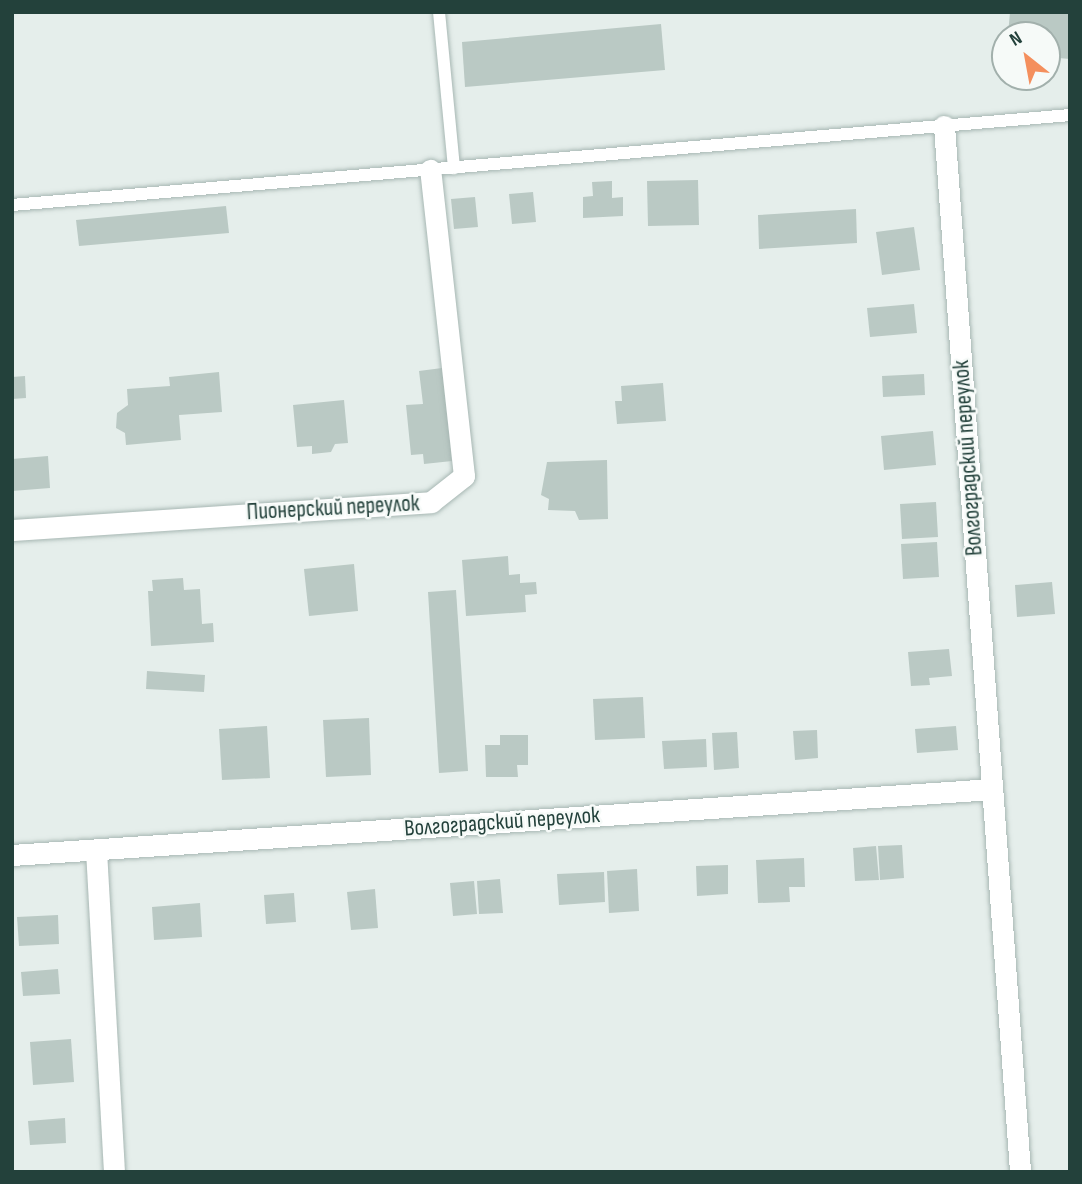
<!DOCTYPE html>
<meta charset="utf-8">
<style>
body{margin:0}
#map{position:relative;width:1082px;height:1184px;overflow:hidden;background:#e5eeeb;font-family:"Sofia Sans Condensed",sans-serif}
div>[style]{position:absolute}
.building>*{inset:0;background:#bac9c4}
.roads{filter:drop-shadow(0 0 2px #a7b7b3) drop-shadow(0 0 2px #a7b7b3)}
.lane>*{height:12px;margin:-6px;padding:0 6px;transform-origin:6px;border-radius:6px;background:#fff}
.street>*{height:21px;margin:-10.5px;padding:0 10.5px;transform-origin:10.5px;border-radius:10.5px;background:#fff}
span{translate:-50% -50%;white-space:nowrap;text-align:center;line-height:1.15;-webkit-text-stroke:5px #f6faf8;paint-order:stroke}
.street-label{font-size:23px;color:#23413b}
.frame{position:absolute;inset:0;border:14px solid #23413b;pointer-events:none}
.north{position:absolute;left:991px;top:21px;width:70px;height:70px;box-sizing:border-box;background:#f6faf8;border:2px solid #a2b0ac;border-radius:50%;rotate:329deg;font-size:19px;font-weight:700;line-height:28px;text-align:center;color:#23413b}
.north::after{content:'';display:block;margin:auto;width:24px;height:32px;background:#f48f5d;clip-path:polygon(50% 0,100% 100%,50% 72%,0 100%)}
</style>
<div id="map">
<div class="building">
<div style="clip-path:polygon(1010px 12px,1070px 12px,1070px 59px,1047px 57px,1047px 35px,1008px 35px)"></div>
<div style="clip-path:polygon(661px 24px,665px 70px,465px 87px,462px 42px)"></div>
<div style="clip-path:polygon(698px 180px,699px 225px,648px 226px,647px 181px)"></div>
<div style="clip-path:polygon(612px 181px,612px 198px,623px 197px,623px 216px,583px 218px,583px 197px,593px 196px,592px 182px)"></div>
<div style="clip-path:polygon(533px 192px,536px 222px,512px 224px,509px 194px)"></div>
<div style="clip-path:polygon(475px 197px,478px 227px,454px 229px,451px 199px)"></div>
<div style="clip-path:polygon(226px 206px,229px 233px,79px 246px,76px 220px)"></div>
<div style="clip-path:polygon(856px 209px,857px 243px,759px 249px,758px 215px)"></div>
<div style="clip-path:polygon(914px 227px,920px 270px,882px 275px,876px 232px)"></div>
<div style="clip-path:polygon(914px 304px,917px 333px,870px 337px,867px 308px)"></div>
<div style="clip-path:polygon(442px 368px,452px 461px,424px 464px,423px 454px,411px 455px,406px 405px,423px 404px,419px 371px)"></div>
<div style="clip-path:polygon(219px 372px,222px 412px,179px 415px,181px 440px,126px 445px,125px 433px,116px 428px,117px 413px,128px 405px,127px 389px,170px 386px,169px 377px)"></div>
<div style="clip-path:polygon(924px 374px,925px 395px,883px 397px,882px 376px)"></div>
<div style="clip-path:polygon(25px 376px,26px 398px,12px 399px,12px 377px)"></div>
<div style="clip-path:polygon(663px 383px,666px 421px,617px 424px,615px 401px,622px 401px,621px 386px)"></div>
<div style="clip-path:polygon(344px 400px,348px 443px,335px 444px,331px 452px,312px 454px,312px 446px,297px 447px,293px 405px)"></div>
<div style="clip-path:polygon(933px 431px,936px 465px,884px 470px,881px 436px)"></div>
<div style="clip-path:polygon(48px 456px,50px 488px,12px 491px,12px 459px)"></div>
<div style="clip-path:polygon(607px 460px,608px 519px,579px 520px,575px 511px,548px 510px,549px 499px,541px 495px,547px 462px)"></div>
<div style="clip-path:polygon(936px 502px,938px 537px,902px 539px,900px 504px)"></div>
<div style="clip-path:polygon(937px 542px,939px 577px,903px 579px,901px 544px)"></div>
<div style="clip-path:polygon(508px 556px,509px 575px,520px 574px,520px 583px,536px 582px,537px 594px,525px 595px,526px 612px,466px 616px,462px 560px)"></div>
<div style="clip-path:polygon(354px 564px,358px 611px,309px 616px,304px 569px)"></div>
<div style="clip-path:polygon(183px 578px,184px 590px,200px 589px,202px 624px,213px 623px,214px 642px,151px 646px,148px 591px,153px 591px,152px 580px)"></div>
<div style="clip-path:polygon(1052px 582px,1055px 614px,1017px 617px,1015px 585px)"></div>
<div style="clip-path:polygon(456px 590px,468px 771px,439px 773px,428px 592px)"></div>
<div style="clip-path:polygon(949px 649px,952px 676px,929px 678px,930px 685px,911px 686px,908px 652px)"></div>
<div style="clip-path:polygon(147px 671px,205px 675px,204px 692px,146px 689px)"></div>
<div style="clip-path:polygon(643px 697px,645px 738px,595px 740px,593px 699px)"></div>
<div style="clip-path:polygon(369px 718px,371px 775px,326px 777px,323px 720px)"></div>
<div style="clip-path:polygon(267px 726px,270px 778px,222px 780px,219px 729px)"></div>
<div style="clip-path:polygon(956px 726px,958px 750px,917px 753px,915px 729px)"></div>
<div style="clip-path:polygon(817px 730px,818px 758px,795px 760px,793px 731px)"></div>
<div style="clip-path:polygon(737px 732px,739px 768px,714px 770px,712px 733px)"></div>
<div style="clip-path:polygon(500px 735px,528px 735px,528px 765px,517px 765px,518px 777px,486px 777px,485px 745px,500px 745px)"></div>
<div style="clip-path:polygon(706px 739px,707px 767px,664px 769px,662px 741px)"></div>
<div style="clip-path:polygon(902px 845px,904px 878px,880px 880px,878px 846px)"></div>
<div style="clip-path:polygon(876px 846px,879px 880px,855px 881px,853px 848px)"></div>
<div style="clip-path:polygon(804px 858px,805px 887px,789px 887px,790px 902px,758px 903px,756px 860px)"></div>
<div style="clip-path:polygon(728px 865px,728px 894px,697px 896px,696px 866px)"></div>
<div style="clip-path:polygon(637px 869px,639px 911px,609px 913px,607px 871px)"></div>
<div style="clip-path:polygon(604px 872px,605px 902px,559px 905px,557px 874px)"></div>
<div style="clip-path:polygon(500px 879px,503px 913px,479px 914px,477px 881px)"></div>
<div style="clip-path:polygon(474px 881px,477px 914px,453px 916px,450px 883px)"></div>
<div style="clip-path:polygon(375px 889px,378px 928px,351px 930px,347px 892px)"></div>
<div style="clip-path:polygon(294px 893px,296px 922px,266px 924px,264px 895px)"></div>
<div style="clip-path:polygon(200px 903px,202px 937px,154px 940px,152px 907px)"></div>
<div style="clip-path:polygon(58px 915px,59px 944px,19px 946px,17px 917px)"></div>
<div style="clip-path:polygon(58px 969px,60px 994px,23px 996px,21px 972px)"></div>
<div style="clip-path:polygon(71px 1039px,74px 1082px,33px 1085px,30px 1042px)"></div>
<div style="clip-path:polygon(65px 1118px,66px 1143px,30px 1145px,28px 1121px)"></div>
</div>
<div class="roads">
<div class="lane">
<div style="left:439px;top:12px;width:157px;rotate:84.5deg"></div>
<div style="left:12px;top:205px;width:1062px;rotate:-4.86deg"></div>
</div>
<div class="street">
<div style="left:944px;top:126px;width:1049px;rotate:85.84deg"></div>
<div style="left:12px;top:530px;width:420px;rotate:-3.8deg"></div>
<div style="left:431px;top:502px;width:42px;rotate:-38.2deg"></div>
<div style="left:464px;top:476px;width:308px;rotate:-96.3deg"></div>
<div style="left:96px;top:850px;width:323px;rotate:86.8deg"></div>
<div style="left:12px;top:855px;width:982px;rotate:-3.85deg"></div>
</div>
</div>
<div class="street-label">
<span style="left:968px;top:458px;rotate:-94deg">Волгоградский переулок</span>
<span style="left:333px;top:508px;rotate:-3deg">Пионерский переулок</span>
<span style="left:502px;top:822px;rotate:-4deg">Волгоградский переулок</span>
</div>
<div class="frame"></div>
<div class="north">N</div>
</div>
